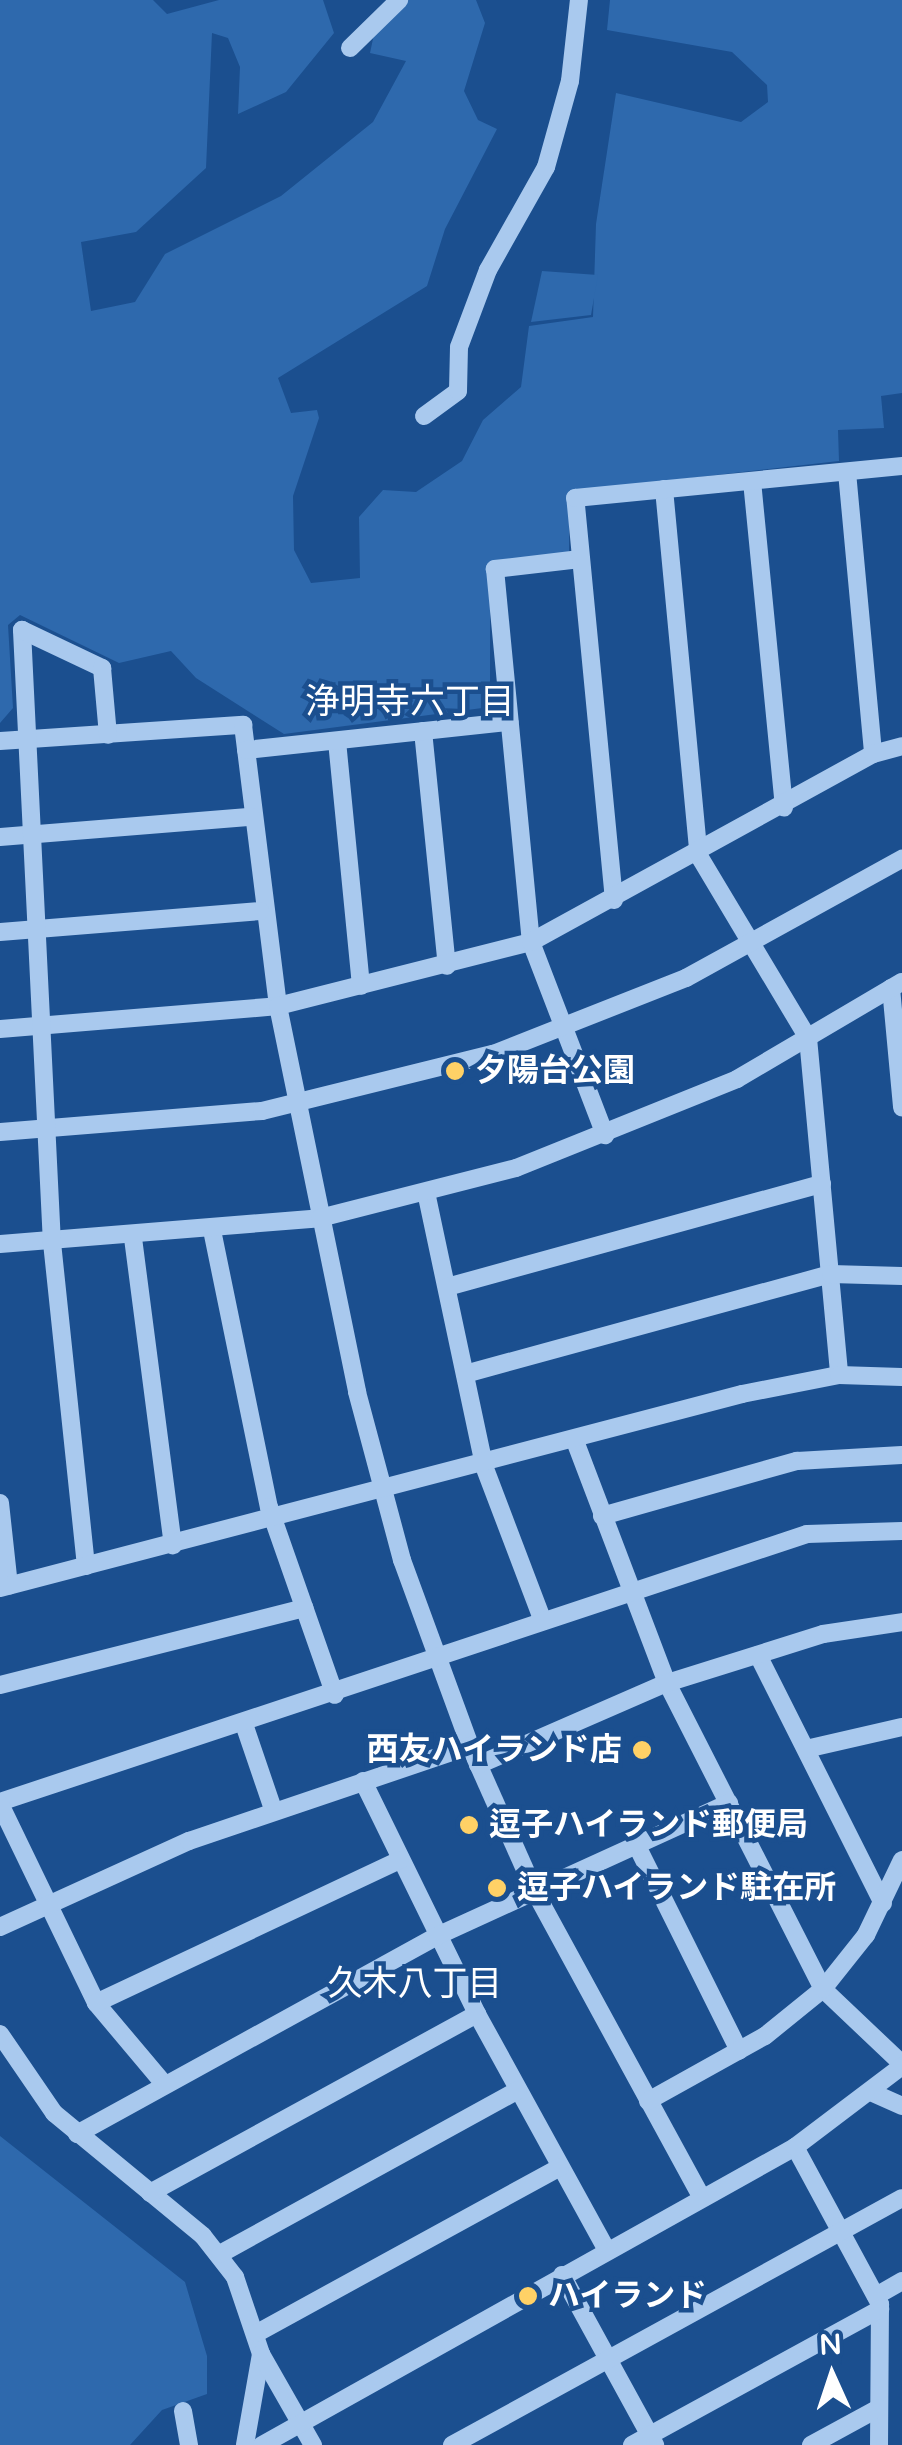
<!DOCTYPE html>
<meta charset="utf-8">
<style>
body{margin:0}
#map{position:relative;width:902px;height:2445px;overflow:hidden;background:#1b4f8f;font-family:"Varela Round","Noto Sans JP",sans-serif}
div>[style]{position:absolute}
.green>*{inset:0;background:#2e69ad}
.minor>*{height:18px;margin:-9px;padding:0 9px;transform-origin:9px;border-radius:9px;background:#a9c9ee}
.dots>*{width:28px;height:28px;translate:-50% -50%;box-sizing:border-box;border:5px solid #1b4f8f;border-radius:50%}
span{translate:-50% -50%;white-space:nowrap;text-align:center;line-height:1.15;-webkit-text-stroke:9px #1b4f8f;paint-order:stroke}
.poi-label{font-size:32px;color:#fff;font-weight:700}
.left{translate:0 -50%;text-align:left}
.right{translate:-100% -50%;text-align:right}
.neighbourhood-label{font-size:35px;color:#fff}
.north{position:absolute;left:782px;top:2325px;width:100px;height:100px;-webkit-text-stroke:8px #1b4f8f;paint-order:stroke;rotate:357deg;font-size:28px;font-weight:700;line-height:40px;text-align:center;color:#fff}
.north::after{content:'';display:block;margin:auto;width:35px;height:45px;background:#fff;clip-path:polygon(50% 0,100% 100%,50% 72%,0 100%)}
</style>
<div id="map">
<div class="green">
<div style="clip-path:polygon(0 0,153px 0,167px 14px,219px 0,323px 0,334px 33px,286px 92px,238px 114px,240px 67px,228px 38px,212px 33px,206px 168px,136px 232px,81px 242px,91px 311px,135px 302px,165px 254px,281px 196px,373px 122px,406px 61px,370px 53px,374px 34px,409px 0,476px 0,485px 23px,464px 91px,478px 120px,497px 129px,445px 229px,427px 286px,278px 378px,291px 413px,317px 410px,319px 418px,293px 496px,294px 550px,311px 583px,360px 578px,359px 517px,383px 490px,416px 492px,462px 461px,483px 420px,521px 387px,529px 326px,593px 317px,596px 224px,616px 93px,741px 122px,768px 102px,767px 85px,732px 52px,607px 30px,610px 0,902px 0,902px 393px,881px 396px,884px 428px,838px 430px,839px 461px,569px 492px,569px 555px,490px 566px,490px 707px,284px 734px,196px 678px,171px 651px,119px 663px,20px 615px,8px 625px,13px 708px,0 723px)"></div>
<div style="clip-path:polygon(542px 271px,598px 275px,591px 315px,531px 322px)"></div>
<div style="clip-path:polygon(0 2136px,185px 2282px,207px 2356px,207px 2394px,162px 2410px,130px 2445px,0 2445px)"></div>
</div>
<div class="minor">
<div style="left:350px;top:48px;width:69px;rotate:-44.4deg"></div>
<div style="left:424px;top:416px;width:42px;rotate:-36.3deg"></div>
<div style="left:458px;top:391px;width:44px;rotate:-88.7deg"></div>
<div style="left:459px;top:347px;width:82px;rotate:-69.4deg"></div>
<div style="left:488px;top:270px;width:118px;rotate:-60.6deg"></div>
<div style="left:546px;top:167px;width:89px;rotate:-74.4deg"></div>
<div style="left:570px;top:81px;width:81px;rotate:-83.7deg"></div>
<div style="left:847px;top:472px;width:283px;rotate:84.7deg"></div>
<div style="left:752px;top:481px;width:328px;rotate:84.4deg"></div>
<div style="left:664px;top:489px;width:369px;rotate:84.6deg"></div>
<div style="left:699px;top:856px;width:212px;rotate:59.1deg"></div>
<div style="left:808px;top:1038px;width:338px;rotate:84.7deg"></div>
<div style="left:580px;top:559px;width:86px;rotate:173.3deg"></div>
<div style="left:495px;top:569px;width:375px;rotate:84.5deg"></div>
<div style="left:531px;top:942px;width:207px;rotate:69deg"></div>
<div style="left:423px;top:731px;width:236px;rotate:84.2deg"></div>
<div style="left:0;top:741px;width:244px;rotate:-3.8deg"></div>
<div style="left:243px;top:725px;width:283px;rotate:82.9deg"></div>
<div style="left:278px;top:1006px;width:394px;rotate:78.4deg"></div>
<div style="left:357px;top:1392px;width:174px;rotate:75deg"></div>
<div style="left:402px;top:1560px;width:198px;rotate:69.9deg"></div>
<div style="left:470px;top:1746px;width:158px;rotate:66deg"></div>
<div style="left:534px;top:1890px;width:351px;rotate:61.4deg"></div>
<div style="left:337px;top:741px;width:246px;rotate:84.4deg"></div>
<div style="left:246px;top:750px;width:265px;rotate:-6.1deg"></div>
<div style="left:0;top:837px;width:252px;rotate:-4.6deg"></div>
<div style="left:614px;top:900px;width:404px;rotate:-95.5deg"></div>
<div style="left:575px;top:498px;width:329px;rotate:-5.6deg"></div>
<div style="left:0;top:932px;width:261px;rotate:-4.6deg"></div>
<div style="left:891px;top:988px;width:120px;rotate:84.7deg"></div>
<div style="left:0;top:1029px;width:279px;rotate:-4.7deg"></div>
<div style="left:278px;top:1006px;width:261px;rotate:-14.2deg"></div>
<div style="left:531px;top:942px;width:390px;rotate:-28.8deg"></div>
<div style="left:873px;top:754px;width:30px;rotate:-15deg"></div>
<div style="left:0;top:1132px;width:263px;rotate:-4.6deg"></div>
<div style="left:262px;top:1111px;width:238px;rotate:-13.9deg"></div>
<div style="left:493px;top:1054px;width:207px;rotate:-21.5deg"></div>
<div style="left:686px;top:978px;width:247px;rotate:-28.9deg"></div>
<div style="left:426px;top:1192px;width:280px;rotate:78deg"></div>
<div style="left:484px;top:1466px;width:166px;rotate:69.2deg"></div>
<div style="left:212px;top:1230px;width:283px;rotate:78.4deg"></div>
<div style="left:269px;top:1507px;width:199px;rotate:70.7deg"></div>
<div style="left:133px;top:1238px;width:310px;rotate:82.6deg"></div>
<div style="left:0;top:1244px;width:321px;rotate:-4.6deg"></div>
<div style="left:320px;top:1218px;width:202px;rotate:-14.3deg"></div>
<div style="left:516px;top:1168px;width:238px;rotate:-21.9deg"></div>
<div style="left:737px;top:1079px;width:191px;rotate:-30.5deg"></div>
<div style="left:447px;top:1287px;width:389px;rotate:-15.4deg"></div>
<div style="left:465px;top:1374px;width:379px;rotate:-15.3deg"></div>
<div style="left:831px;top:1274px;width:71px;rotate:1.6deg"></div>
<div style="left:575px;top:1441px;width:259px;rotate:69.2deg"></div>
<div style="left:667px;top:1683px;width:343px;rotate:63deg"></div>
<div style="left:823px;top:1989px;width:109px;rotate:43.5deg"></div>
<div style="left:0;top:1503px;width:83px;rotate:83.8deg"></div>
<div style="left:602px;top:1516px;width:203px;rotate:-15.8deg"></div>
<div style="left:797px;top:1461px;width:105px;rotate:-3.3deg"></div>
<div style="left:86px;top:1566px;width:324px;rotate:-96deg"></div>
<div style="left:52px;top:1244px;width:615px;rotate:-92.8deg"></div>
<div style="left:22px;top:630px;width:89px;rotate:25.4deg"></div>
<div style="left:102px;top:668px;width:67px;rotate:84.9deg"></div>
<div style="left:0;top:1588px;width:767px;rotate:-14.65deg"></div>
<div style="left:742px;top:1394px;width:99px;rotate:-11.1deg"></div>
<div style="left:839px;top:1375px;width:63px;rotate:1.8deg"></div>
<div style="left:758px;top:1655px;width:278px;rotate:63.3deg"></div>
<div style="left:0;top:1685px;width:314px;rotate:-14.2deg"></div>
<div style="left:244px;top:1724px;width:90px;rotate:71.2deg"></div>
<div style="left:806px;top:1749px;width:98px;rotate:-12.9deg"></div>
<div style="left:478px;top:1765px;width:206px;rotate:-23.5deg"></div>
<div style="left:667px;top:1683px;width:164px;rotate:-17.4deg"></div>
<div style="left:823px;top:1634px;width:80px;rotate:-8.6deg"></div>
<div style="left:363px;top:1781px;width:259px;rotate:63.9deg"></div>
<div style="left:477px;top:2014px;width:269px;rotate:61.2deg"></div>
<div style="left:0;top:1802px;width:850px;rotate:-18.37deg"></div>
<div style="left:807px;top:1534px;width:95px;rotate:-1.8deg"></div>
<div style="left:0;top:1804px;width:221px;rotate:64.2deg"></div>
<div style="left:96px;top:2003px;width:107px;rotate:49.9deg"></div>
<div style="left:636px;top:1844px;width:231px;rotate:63.5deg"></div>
<div style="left:0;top:1927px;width:208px;rotate:-24.5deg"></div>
<div style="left:189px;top:1841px;width:297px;rotate:-18.7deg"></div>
<div style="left:96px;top:2003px;width:336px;rotate:-25.2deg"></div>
<div style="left:0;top:2034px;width:96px;rotate:55.6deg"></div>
<div style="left:54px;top:2113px;width:193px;rotate:39.5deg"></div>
<div style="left:203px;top:2236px;width:52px;rotate:52deg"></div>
<div style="left:235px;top:2277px;width:81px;rotate:71.3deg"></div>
<div style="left:261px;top:2354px;width:92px;rotate:100deg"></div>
<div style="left:873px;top:2093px;width:32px;rotate:24deg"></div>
<div style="left:648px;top:2101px;width:134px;rotate:-29.1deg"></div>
<div style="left:765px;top:2036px;width:75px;rotate:-39deg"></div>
<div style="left:823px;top:1989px;width:69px;rotate:-51.5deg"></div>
<div style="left:866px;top:1935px;width:83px;rotate:-64.4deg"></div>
<div style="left:77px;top:2134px;width:411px;rotate:-28.8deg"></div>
<div style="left:437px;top:1936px;width:321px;rotate:-24.5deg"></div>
<div style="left:795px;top:2147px;width:179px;rotate:61.6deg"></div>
<div style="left:880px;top:2304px;width:141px;rotate:90.4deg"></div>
<div style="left:150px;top:2193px;width:373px;rotate:-28.7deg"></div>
<div style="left:220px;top:2254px;width:340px;rotate:-28.8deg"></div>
<div style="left:562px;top:2275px;width:194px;rotate:61.3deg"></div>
<div style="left:876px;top:2296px;width:30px;rotate:-30deg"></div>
<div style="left:257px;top:2333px;width:345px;rotate:-28.7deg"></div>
<div style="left:261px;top:2354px;width:105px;rotate:60.3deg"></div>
<div style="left:183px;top:2411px;width:35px;rotate:80deg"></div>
<div style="left:262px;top:2445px;width:611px;rotate:-29.21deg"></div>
<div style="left:795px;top:2147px;width:134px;rotate:-37.1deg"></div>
<div style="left:452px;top:2445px;width:513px;rotate:-28.76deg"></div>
<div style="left:632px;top:2445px;width:283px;rotate:-28.7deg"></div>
<div style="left:811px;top:2445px;width:77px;rotate:-28.6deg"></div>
</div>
<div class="dots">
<div style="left:455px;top:1071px;background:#ffd166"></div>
<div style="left:642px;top:1750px;background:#ffd166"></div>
<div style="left:469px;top:1825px;background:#ffd166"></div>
<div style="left:497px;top:1888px;background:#ffd166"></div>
<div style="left:528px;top:2296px;background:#ffd166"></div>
</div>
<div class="poi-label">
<span class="left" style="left:475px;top:1071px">夕陽台公園</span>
<span class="right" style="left:622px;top:1750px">西友ハイランド店</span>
<span class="left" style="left:489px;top:1825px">逗子ハイランド郵便局</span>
<span class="left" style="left:517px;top:1888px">逗子ハイランド駐在所</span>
<span class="left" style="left:548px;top:2296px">ハイランド</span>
</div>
<div class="neighbourhood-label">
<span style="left:410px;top:702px">浄明寺六丁目</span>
<span style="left:415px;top:1984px">久木八丁目</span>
</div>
<div class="north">N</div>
</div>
